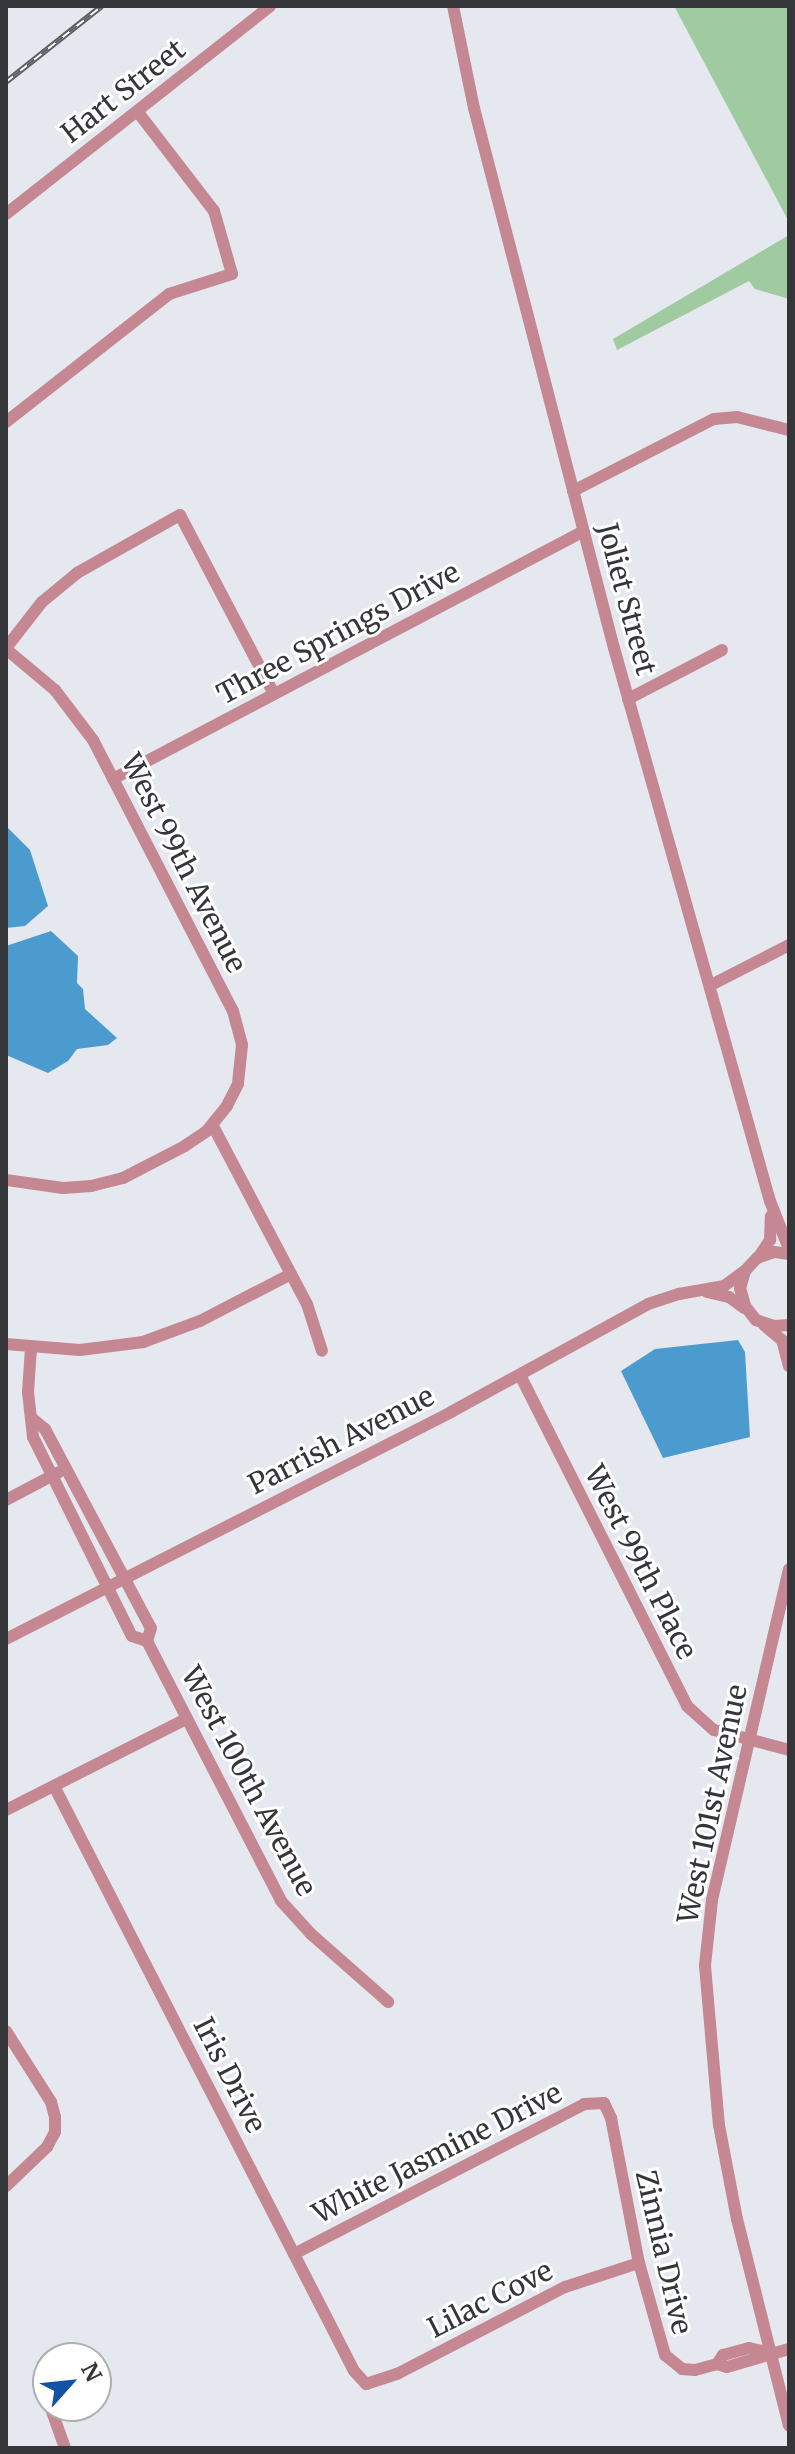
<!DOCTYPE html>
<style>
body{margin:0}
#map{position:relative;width:795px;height:2454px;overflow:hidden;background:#e5e9ef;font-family:Merriweather,serif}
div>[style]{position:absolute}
.green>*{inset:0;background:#a0cba0}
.water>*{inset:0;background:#4c9bce}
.minor>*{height:12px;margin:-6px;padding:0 6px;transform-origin:6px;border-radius:6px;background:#c58892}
.rail>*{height:6px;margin-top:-3px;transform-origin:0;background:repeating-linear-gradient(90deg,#fff 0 9px,#5e5f63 0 18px);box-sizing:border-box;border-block:2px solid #5e5f63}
span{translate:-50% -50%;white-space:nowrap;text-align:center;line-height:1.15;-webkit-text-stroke:6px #fff;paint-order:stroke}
.street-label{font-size:28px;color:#353639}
.frame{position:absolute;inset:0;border:8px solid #353639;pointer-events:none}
.north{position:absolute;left:32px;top:2342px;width:80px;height:80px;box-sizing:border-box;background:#fff;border:2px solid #aeafb0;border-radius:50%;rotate:63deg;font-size:22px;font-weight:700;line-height:32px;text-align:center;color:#353639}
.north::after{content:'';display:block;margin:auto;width:28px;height:36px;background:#1353a3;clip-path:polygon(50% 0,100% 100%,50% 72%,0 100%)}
</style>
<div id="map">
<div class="green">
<div style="clip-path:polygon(674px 6px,789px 6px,789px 222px)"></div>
<div style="clip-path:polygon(789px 235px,789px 299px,755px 289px,749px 281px,617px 350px,613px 339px)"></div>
</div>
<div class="water">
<div style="clip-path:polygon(6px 826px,30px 850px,48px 906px,25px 926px,6px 928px)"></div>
<div style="clip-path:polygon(51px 931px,78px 956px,77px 983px,83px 989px,85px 1009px,117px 1038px,108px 1045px,77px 1049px,68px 1061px,48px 1073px,6px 1055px,6px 946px)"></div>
<div style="clip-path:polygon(738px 1340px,745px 1352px,750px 1437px,663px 1458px,621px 1371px,655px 1349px)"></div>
</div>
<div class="minor">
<div style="left:453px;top:6px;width:104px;rotate:78.4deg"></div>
<div style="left:474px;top:108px;width:558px;rotate:75.47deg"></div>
<div style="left:614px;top:648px;width:575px;rotate:74.25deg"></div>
<div style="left:770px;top:1201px;width:52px;rotate:68.4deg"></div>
<div style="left:6px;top:214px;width:336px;rotate:-38.2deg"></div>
<div style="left:6px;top:422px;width:207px;rotate:-38.1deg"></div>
<div style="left:169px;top:294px;width:66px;rotate:-17.6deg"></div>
<div style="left:232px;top:274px;width:66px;rotate:-105.9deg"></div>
<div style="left:214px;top:211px;width:126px;rotate:-127.6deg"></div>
<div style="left:573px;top:491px;width:158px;rotate:-27.1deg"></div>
<div style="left:714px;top:419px;width:23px;rotate:-5deg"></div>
<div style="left:737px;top:417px;width:54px;rotate:14deg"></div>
<div style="left:6px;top:648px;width:58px;rotate:-52deg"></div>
<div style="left:42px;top:602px;width:45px;rotate:-39.6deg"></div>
<div style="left:77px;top:573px;width:118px;rotate:-29.4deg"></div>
<div style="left:180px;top:515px;width:202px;rotate:62.3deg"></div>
<div style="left:6px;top:649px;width:64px;rotate:39.9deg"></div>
<div style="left:55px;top:690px;width:63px;rotate:52.8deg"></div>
<div style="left:93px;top:740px;width:305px;rotate:62.7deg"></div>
<div style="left:233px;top:1011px;width:35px;rotate:75deg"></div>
<div style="left:242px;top:1045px;width:39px;rotate:96deg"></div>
<div style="left:238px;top:1084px;width:25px;rotate:117deg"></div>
<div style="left:227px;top:1106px;width:32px;rotate:129deg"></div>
<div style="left:207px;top:1131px;width:27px;rotate:146deg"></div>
<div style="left:185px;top:1146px;width:70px;rotate:152.7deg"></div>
<div style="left:123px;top:1178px;width:33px;rotate:166deg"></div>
<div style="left:91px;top:1186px;width:28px;rotate:176deg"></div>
<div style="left:63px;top:1188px;width:58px;rotate:-172deg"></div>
<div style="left:628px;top:699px;width:106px;rotate:-27.5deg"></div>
<div style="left:113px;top:779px;width:532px;rotate:-27.77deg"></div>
<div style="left:711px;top:985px;width:88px;rotate:-27.1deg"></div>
<div style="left:213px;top:1126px;width:201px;rotate:62.2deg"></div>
<div style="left:307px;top:1304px;width:49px;rotate:72.3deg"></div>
<div style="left:789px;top:1254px;width:15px;rotate:-172deg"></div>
<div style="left:774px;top:1252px;width:18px;rotate:161deg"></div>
<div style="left:757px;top:1258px;width:18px;rotate:133deg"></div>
<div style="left:745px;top:1271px;width:18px;rotate:106deg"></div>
<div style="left:740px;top:1288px;width:19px;rotate:74deg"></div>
<div style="left:745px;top:1306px;width:18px;rotate:52deg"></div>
<div style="left:756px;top:1320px;width:19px;rotate:18deg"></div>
<div style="left:774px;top:1326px;width:15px;rotate:-4deg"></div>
<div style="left:758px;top:1258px;width:22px;rotate:-56deg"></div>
<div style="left:770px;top:1240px;width:24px;rotate:-88deg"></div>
<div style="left:707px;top:1292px;width:23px;rotate:13deg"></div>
<div style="left:729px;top:1297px;width:19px;rotate:36deg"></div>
<div style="left:764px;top:1325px;width:23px;rotate:40deg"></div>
<div style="left:782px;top:1340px;width:27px;rotate:75deg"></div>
<div style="left:6px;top:1344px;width:74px;rotate:4.6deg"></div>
<div style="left:80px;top:1350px;width:64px;rotate:-7.2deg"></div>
<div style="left:143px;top:1342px;width:61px;rotate:-20.2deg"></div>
<div style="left:200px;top:1321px;width:102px;rotate:-27.3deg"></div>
<div style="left:31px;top:1348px;width:44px;rotate:93.9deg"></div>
<div style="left:28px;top:1392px;width:45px;rotate:83.7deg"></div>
<div style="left:33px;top:1437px;width:222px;rotate:63.6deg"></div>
<div style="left:132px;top:1636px;width:16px;rotate:18deg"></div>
<div style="left:147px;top:1641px;width:292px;rotate:62.7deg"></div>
<div style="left:281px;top:1901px;width:45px;rotate:47.7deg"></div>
<div style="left:311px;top:1934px;width:103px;rotate:41.4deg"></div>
<div style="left:520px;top:1375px;width:371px;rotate:63.2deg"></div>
<div style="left:687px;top:1706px;width:36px;rotate:42deg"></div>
<div style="left:714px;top:1730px;width:78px;rotate:14.9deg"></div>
<div style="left:33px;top:1419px;width:16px;rotate:40deg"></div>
<div style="left:45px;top:1429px;width:225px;rotate:62deg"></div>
<div style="left:151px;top:1628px;width:14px;rotate:107deg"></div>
<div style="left:6px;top:1500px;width:60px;rotate:-27.8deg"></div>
<div style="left:789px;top:1569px;width:340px;rotate:103.1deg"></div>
<div style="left:712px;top:1900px;width:66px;rotate:96.1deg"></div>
<div style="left:705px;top:1966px;width:160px;rotate:85deg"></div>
<div style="left:719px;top:2125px;width:96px;rotate:79.2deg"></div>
<div style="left:737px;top:2219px;width:213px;rotate:75.9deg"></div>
<div style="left:6px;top:1639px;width:500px;rotate:-27deg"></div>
<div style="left:451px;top:1412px;width:225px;rotate:-28.7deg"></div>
<div style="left:648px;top:1304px;width:33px;rotate:-18deg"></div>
<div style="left:679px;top:1294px;width:46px;rotate:-10.1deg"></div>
<div style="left:724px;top:1286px;width:26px;rotate:-36deg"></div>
<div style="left:54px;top:1786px;width:657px;rotate:62.85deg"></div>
<div style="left:354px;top:2371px;width:18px;rotate:47deg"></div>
<div style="left:366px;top:2384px;width:33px;rotate:-18deg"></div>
<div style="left:397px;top:2374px;width:189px;rotate:-27.4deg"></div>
<div style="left:565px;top:2287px;width:78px;rotate:-18deg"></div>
<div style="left:6px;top:1810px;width:202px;rotate:-26.8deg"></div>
<div style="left:6px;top:2031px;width:84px;rotate:57.6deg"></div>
<div style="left:51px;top:2102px;width:16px;rotate:75deg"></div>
<div style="left:55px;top:2117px;width:15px;rotate:90deg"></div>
<div style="left:55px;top:2132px;width:17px;rotate:118deg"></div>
<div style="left:47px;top:2147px;width:57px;rotate:136.4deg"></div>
<div style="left:294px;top:2254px;width:326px;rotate:-27.3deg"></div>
<div style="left:584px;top:2104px;width:20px;rotate:-3deg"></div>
<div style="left:604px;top:2103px;width:17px;rotate:65deg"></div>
<div style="left:611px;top:2118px;width:148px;rotate:79.1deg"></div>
<div style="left:639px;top:2263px;width:96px;rotate:74.2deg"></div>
<div style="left:665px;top:2355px;width:22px;rotate:39deg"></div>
<div style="left:682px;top:2369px;width:13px;rotate:4deg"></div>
<div style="left:695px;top:2370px;width:23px;rotate:-15deg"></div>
<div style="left:717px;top:2364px;width:10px;rotate:17deg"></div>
<div style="left:727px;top:2367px;width:65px;rotate:-16.2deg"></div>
<div style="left:717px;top:2364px;width:11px;rotate:-56deg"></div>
<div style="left:723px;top:2355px;width:27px;rotate:-15deg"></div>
<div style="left:749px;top:2348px;width:23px;rotate:13deg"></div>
<div style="left:50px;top:2406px;width:45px;rotate:70.3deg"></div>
</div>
<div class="rail">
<div style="left:6px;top:82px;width:122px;rotate:-38.4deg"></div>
</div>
<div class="street-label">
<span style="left:123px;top:91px;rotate:-38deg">Hart Street</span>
<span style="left:627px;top:599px;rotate:75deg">Joliet Street</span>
<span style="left:338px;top:633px;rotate:-28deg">Three Springs Drive</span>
<span style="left:184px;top:863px;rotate:63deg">West 99th Avenue</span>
<span style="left:341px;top:1440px;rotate:-27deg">Parrish Avenue</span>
<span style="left:641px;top:1562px;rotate:63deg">West 99th Place</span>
<span style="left:249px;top:1781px;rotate:62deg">West 100th Avenue</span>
<span style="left:712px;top:1804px;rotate:-78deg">West 101st Avenue</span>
<span style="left:230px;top:2075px;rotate:63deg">Iris Drive</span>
<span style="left:437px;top:2153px;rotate:-27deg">White Jasmine Drive</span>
<span style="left:664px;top:2252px;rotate:77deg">Zinnia Drive</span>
<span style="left:490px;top:2299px;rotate:-27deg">Lilac Cove</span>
</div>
<div class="frame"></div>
<div class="north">N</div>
</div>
